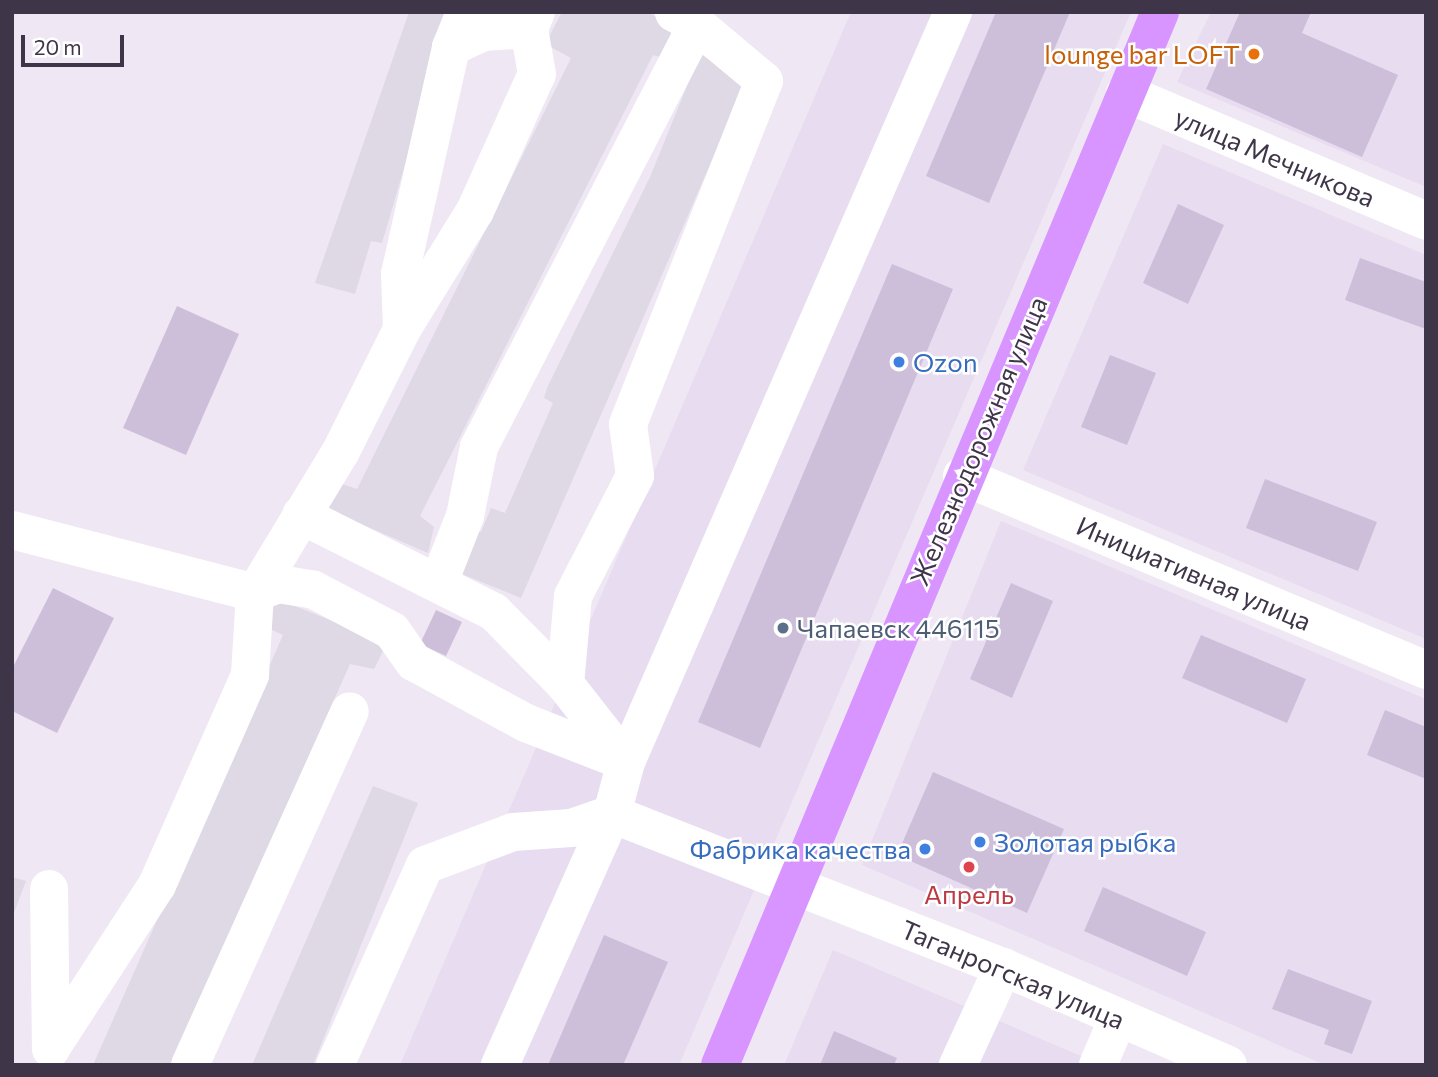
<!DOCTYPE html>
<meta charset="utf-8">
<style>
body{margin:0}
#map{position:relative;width:1438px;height:1077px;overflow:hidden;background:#efe7f4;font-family:Commissioner,sans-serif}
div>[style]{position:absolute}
.residential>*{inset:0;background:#e8dcf0}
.industrial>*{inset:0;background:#ded9e4}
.building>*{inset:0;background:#cdbfda}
.minor>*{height:38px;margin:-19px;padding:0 19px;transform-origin:19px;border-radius:19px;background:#fff}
.major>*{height:38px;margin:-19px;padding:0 19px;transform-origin:19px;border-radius:19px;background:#d995ff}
.dots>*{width:19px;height:19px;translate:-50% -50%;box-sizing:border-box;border:4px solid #fff;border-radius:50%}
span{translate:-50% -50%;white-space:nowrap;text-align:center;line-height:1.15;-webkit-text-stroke:5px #fff;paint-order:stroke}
.food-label{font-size:26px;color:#c56008}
.right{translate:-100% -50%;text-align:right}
.street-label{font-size:26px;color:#3f3548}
.shop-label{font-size:26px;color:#366cbe}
.left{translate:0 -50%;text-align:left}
.service-label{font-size:26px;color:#4e5e75}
.health-label{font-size:26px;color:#be3a42}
.frame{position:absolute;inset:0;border:14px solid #3f3548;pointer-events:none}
.scale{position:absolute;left:21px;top:35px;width:103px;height:32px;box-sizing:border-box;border:4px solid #3f3548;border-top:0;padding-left:9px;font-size:21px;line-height:24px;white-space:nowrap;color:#3f3548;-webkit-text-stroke:5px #fff;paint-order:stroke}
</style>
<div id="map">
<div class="residential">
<div style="clip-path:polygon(851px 12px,1131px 12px,679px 1065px,400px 1065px)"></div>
<div style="clip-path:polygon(1211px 12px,1426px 12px,1426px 187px,1177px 82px)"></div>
<div style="clip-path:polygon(1163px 144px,1426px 255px,1426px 639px,1023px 470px)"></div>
<div style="clip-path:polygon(1001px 521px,1426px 699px,1426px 1065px,1325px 1065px,862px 865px)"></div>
<div style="clip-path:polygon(833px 950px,1102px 1065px,784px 1065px)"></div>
</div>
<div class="industrial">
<div style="clip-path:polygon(409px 12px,450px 12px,382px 243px,371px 241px,355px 294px,315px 283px)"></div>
<div style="clip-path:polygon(562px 12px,647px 12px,678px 28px,664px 58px,653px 55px,420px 516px,434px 527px,428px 553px,324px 508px,336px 482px,357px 489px,571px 58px,545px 44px)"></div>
<div style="clip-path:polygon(700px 54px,747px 80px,521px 598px,457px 572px,473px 530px,481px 532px,491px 508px,505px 513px,553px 403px,544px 398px,547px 388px,650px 177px)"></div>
<div style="clip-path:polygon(275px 598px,387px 643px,374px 669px,350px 664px,171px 1065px,93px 1065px,283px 635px,261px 625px)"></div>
<div style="clip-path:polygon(373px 786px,418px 803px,313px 1065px,252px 1065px)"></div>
<div style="clip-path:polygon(12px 877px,26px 881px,12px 918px)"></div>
</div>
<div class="building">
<div style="clip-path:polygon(996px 12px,1070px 12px,989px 203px,926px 176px)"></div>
<div style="clip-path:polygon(1240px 12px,1311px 12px,1302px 33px,1398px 75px,1362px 157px,1206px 89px)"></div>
<div style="clip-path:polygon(1178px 204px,1224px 225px,1188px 304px,1143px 283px)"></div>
<div style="clip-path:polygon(1360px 258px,1426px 282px,1426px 329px,1345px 300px)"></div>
<div style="clip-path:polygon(892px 264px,953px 289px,760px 748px,698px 722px)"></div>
<div style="clip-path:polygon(177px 306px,239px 334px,186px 455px,123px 428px)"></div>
<div style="clip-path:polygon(1110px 355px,1156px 373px,1127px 445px,1081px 427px)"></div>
<div style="clip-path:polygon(1265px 479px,1377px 522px,1358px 571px,1246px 528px)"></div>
<div style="clip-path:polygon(1011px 583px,1053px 601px,1012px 698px,970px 679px)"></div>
<div style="clip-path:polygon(53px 588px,114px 618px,57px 733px,12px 711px,12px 669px)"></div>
<div style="clip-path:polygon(436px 610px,462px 622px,446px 656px,420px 644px)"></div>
<div style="clip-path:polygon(1201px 635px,1306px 679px,1287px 723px,1182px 678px)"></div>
<div style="clip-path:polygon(1385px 710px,1426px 727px,1426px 779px,1367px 755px)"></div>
<div style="clip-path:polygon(933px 772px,1064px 829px,1027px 913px,897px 855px)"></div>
<div style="clip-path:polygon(1103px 887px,1206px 932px,1187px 976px,1084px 931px)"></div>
<div style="clip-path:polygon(604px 935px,668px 962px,623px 1065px,548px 1065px)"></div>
<div style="clip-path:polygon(1288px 969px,1372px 1001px,1352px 1054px,1324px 1044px,1329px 1030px,1272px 1009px)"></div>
<div style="clip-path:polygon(834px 1031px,897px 1058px,894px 1065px,820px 1065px)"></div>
</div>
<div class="minor">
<div style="left:451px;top:47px;width:35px;rotate:-25deg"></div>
<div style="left:483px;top:32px;width:46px;rotate:-3.7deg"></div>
<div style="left:1125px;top:93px;width:327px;rotate:23deg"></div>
<div style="left:402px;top:329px;width:139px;rotate:-58.3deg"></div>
<div style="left:475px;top:211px;width:150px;rotate:-65.7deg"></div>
<div style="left:537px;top:74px;width:46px;rotate:-100.1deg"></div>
<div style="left:529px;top:29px;width:18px;rotate:-68deg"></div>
<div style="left:962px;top:476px;width:503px;rotate:22.69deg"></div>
<div style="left:301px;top:515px;width:216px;rotate:26.7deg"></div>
<div style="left:494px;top:612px;width:101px;rotate:45.4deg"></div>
<div style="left:565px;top:684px;width:99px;rotate:52deg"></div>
<div style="left:626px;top:762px;width:54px;rotate:105.1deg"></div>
<div style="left:612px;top:814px;width:43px;rotate:161.1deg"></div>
<div style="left:571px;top:828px;width:58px;rotate:176.1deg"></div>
<div style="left:513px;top:832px;width:94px;rotate:159.4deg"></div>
<div style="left:425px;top:865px;width:219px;rotate:114.2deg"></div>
<div style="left:12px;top:530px;width:251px;rotate:14.5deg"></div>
<div style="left:255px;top:593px;width:25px;rotate:-21deg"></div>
<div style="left:278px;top:584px;width:36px;rotate:9deg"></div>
<div style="left:314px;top:590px;width:88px;rotate:27.7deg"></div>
<div style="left:392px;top:631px;width:38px;rotate:55deg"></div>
<div style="left:414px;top:662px;width:128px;rotate:28.6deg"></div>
<div style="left:526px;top:723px;width:107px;rotate:21.3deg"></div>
<div style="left:626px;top:762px;width:818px;rotate:-66.44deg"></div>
<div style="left:439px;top:582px;width:71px;rotate:-68.5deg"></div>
<div style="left:465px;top:516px;width:70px;rotate:-78.5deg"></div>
<div style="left:479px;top:447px;width:475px;rotate:-62.7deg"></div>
<div style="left:697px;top:25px;width:26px;rotate:-152deg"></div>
<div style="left:565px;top:684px;width:88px;rotate:-84.8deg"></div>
<div style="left:573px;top:596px;width:135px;rotate:-62.7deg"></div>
<div style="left:635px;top:476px;width:52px;rotate:-97.7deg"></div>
<div style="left:628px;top:424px;width:369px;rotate:-68.4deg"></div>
<div style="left:764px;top:81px;width:87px;rotate:-140.1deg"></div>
<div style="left:49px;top:889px;width:160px;rotate:89.3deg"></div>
<div style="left:53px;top:1045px;width:191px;rotate:-57deg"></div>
<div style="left:157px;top:885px;width:230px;rotate:-66.1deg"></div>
<div style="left:250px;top:675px;width:82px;rotate:-86.5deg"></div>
<div style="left:255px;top:593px;width:166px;rotate:-58.8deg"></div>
<div style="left:341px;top:451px;width:136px;rotate:-63.4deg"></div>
<div style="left:402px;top:329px;width:55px;rotate:-92.1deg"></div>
<div style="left:400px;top:274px;width:233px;rotate:-77.3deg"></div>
<div style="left:451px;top:47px;width:38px;rotate:-68deg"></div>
<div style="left:190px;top:1065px;width:388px;rotate:-65.7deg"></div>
<div style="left:500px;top:1065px;width:275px;rotate:-66deg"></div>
<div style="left:612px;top:814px;width:420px;rotate:21.4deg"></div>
<div style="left:1003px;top:967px;width:245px;rotate:23.5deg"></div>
<div style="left:958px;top:1065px;width:108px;rotate:-65.3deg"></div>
<div style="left:1098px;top:1065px;width:51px;rotate:-66.9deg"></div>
</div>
<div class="major">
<div style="left:720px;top:1065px;width:1141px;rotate:-67.32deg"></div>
</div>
<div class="dots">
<div style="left:1254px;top:54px;background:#e8710a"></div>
<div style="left:899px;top:362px;background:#3f7fe0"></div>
<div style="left:783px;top:628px;background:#5c6f8a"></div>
<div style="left:980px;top:842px;background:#3f7fe0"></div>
<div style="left:925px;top:849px;background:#3f7fe0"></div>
<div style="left:969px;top:867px;background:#e0444e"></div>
</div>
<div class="food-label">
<span class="right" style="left:1240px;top:54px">lounge bar LOFT</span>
</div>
<div class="street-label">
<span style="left:1275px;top:157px;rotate:23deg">улица Мечникова</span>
<span style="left:978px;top:441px;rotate:-67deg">Железнодорожная улица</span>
<span style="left:1194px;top:573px;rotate:23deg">Инициативная улица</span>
<span style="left:1013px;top:974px;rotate:23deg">Таганрогская улица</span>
</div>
<div class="shop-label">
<span class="left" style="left:913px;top:362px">Ozon</span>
<span class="left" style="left:994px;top:842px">Золотая рыбка</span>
<span class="right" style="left:911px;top:849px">Фабрика качества</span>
</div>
<div class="service-label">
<span class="left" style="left:797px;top:628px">Чапаевск 446115</span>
</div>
<div class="health-label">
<span style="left:969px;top:894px">Апрель</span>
</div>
<div class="frame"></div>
<div class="scale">20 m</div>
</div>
